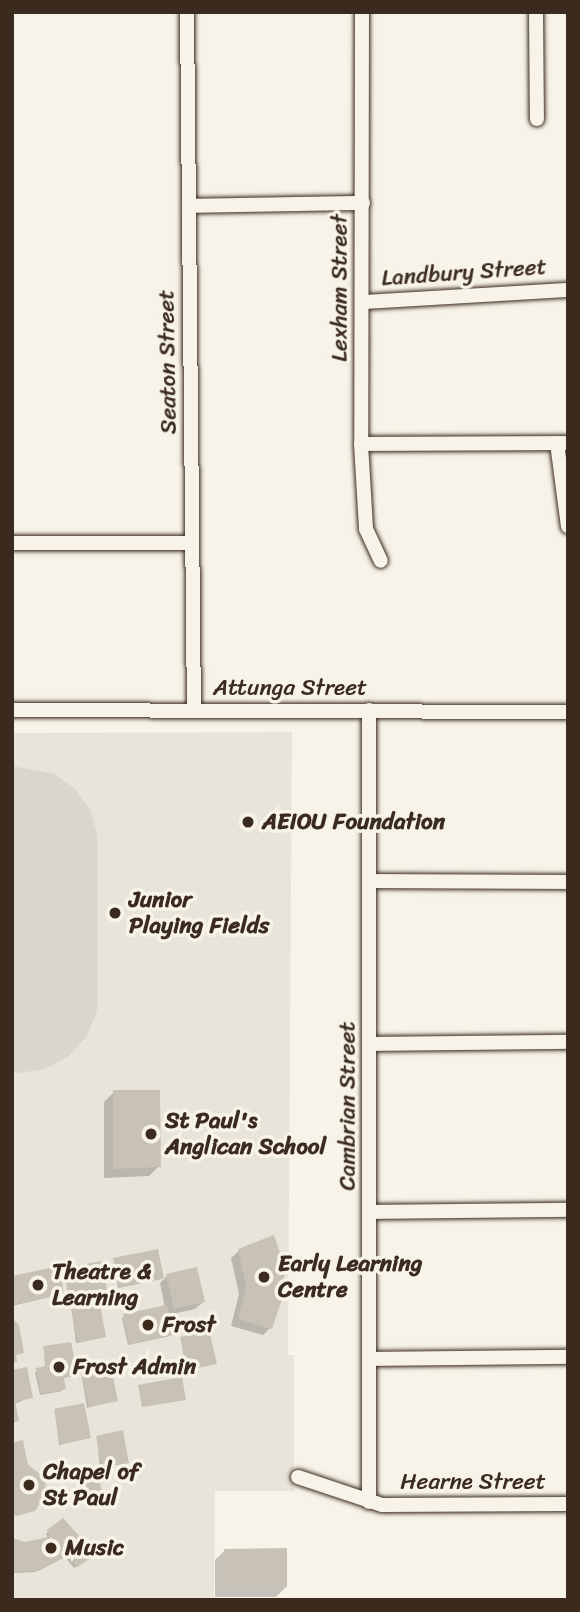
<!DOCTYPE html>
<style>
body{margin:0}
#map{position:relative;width:580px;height:1612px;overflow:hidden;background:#f7f3e8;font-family:Sriracha,sans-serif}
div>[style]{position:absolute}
.built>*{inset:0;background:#e9e4d9}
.green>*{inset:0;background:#dbd6cb}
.shadow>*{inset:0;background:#0003}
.building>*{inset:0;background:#c8c1b6}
.roads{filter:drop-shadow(0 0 2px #3b2a1e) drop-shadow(0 0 2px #3b2a1e)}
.street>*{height:14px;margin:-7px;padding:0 7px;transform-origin:7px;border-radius:7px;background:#f7f3e8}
.dots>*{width:19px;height:19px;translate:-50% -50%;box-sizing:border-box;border:4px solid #f7f3e8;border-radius:50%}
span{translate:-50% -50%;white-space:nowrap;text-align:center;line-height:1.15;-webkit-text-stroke:7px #f7f3e8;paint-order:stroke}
.street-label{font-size:23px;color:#3b2a1e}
.poi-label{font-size:23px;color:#3b2a1e;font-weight:700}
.left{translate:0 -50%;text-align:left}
.frame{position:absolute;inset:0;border:14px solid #3b2a1e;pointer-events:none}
</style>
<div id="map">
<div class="built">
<div style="clip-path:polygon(292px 732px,288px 1355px,294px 1355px,294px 1491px,215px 1491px,214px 1600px,12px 1600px,12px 733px)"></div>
</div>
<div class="green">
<div style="clip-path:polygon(12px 766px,55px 774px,75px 789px,90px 809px,97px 833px,97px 1011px,87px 1036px,69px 1056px,45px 1069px,19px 1073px,12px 1072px)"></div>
</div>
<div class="shadow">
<div style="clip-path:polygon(114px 1092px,159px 1166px,149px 1176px,104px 1178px,104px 1102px)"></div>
<div style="clip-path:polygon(156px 1251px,162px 1279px,118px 1288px,114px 1260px)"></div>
<div style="clip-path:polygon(239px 1251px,270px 1328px,263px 1335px,231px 1326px,239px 1294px,231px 1258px)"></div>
<div style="clip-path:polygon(65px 1270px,105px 1290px,68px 1298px)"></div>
<div style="clip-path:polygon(167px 1276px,203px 1302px,195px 1309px,168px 1315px,170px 1336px,128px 1345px,122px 1318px,165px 1308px,160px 1283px)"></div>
<div style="clip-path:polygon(12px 1278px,62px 1294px,12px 1306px)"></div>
<div style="clip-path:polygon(72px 1311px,104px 1337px,76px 1343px)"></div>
<div style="clip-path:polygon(181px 1338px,215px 1363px,186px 1371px)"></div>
<div style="clip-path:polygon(44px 1348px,76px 1375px,63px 1378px,62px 1391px,40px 1395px,35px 1372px,45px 1368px)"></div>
<div style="clip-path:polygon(81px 1371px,116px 1400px,87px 1408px)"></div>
<div style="clip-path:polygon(12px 1372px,31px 1397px,14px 1404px,17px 1420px,12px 1425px)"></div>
<div style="clip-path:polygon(55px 1410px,89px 1438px,59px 1445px)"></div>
<div style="clip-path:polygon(97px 1437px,127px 1462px,100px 1469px)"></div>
<div style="clip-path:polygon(77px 1473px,100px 1493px,80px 1498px)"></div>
<div style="clip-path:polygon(63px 1520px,92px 1556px,74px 1568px,65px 1557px,35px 1572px,12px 1573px,12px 1540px,25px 1544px,48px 1539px,46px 1534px)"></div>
<div style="clip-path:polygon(225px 1550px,286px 1587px,276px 1597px,215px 1597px,215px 1560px)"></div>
</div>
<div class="building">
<div style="clip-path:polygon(113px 1090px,160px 1090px,161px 1167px,113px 1169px)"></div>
<div style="clip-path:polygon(274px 1235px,285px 1269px,282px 1299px,272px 1329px,238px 1319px,246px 1286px,238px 1249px)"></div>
<div style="clip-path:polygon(158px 1249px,164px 1278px,119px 1287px,113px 1258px)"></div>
<div style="clip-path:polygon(102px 1261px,107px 1290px,69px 1297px,64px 1268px)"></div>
<div style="clip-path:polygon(59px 1266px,64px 1294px,12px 1305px,12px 1276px)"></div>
<div style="clip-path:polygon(197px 1267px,205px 1302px,174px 1309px,166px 1274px)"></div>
<div style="clip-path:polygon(100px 1304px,106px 1337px,78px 1343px,71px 1309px)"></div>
<div style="clip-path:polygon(167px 1305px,173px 1335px,129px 1344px,123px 1314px)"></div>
<div style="clip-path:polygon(12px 1318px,19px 1325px,24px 1353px,16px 1355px,17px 1362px,12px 1362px)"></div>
<div style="clip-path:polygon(209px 1330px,217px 1364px,187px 1370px,180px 1337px)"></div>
<div style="clip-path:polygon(71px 1342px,78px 1375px,64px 1378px,66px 1389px,41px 1394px,36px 1368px,46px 1366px,43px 1346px)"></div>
<div style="clip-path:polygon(110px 1363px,118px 1401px,89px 1407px,81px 1370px)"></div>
<div style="clip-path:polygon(27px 1367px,33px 1398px,15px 1401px,19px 1421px,12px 1422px,12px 1370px)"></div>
<div style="clip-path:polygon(182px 1377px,186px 1400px,142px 1407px,138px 1385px)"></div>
<div style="clip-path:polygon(84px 1403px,91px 1438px,60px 1444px,54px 1409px)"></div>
<div style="clip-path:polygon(123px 1430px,129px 1463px,102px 1468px,96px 1436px)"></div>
<div style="clip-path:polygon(23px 1440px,28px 1465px,44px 1477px,47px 1493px,35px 1511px,16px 1516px,12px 1513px,12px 1443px)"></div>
<div style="clip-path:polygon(97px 1467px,102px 1493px,81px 1498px,76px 1471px)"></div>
<div style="clip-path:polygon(63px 1518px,96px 1555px,77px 1567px,67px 1556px,39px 1571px,12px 1572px,12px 1538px,25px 1542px,49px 1537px,47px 1530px)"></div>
<div style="clip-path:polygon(287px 1548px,287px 1587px,224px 1588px,224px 1549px)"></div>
</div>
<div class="roads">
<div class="street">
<div style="left:187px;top:12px;width:698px;rotate:89.43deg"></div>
<div style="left:362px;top:12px;width:432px;rotate:90.1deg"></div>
<div style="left:361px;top:444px;width:85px;rotate:86.6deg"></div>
<div style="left:366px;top:529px;width:35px;rotate:65deg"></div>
<div style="left:536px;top:12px;width:107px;rotate:89.5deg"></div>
<div style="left:189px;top:206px;width:174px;rotate:-1deg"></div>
<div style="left:363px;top:302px;width:205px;rotate:-3.4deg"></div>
<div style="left:557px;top:443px;width:84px;rotate:82.5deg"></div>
<div style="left:361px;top:444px;width:207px;rotate:-0.3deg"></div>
<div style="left:12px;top:543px;width:180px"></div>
<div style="left:12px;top:710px;width:556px;rotate:0.21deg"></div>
<div style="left:370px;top:881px;width:198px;rotate:0.3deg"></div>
<div style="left:372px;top:1044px;width:196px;rotate:-0.6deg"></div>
<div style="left:371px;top:1212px;width:197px;rotate:-0.6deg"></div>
<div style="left:371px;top:1359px;width:197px;rotate:-0.6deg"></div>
<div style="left:298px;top:1477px;width:89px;rotate:18.4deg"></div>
<div style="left:382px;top:1505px;width:186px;rotate:-0.3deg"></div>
<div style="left:369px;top:1502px;width:792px;rotate:-90deg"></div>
</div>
</div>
<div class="dots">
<div style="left:248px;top:822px;background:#3b2a1e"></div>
<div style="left:115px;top:913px;background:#3b2a1e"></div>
<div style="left:151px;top:1134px;background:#3b2a1e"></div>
<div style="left:264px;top:1277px;background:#3b2a1e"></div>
<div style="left:38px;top:1285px;background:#3b2a1e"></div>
<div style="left:148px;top:1325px;background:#3b2a1e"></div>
<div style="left:59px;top:1367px;background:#3b2a1e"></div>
<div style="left:29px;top:1485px;background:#3b2a1e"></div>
<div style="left:51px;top:1548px;background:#3b2a1e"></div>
</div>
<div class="street-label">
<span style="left:464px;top:273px;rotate:-4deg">Landbury Street</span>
<span style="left:340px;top:288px;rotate:-90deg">Lexham Street</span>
<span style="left:168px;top:362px;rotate:-91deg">Seaton Street</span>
<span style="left:290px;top:688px">Attunga Street</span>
<span style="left:348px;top:1106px;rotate:-90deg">Cambrian Street</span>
<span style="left:473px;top:1482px">Hearne Street</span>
</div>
<div class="poi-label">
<span class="left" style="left:262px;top:822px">AEIOU Foundation</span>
<span class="left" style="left:129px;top:913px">Junior<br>Playing Fields</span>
<span class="left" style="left:165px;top:1134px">St Paul's<br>Anglican School</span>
<span class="left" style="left:278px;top:1277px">Early Learning<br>Centre</span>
<span class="left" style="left:52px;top:1285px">Theatre &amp;<br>Learning</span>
<span class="left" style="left:162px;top:1325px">Frost</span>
<span class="left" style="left:73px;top:1367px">Frost Admin</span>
<span class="left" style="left:43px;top:1485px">Chapel of<br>St Paul</span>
<span class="left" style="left:65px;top:1548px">Music</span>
</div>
<div class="frame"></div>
</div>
